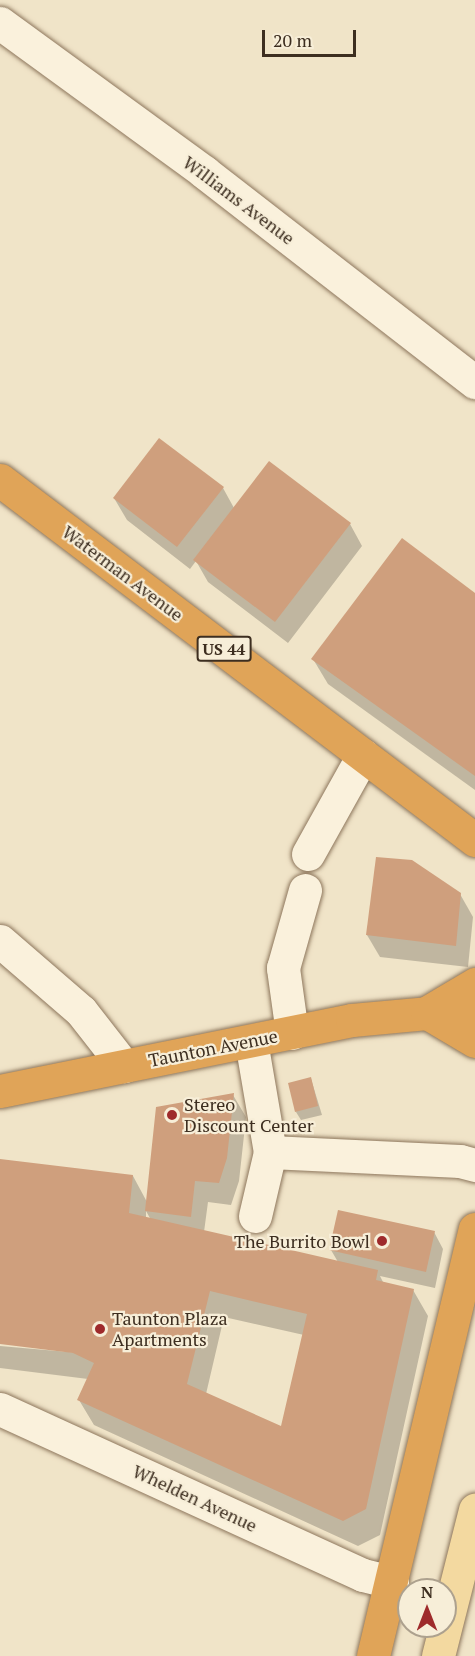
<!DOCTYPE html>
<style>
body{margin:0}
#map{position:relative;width:475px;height:1656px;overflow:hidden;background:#f0e4c8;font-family:"PT Serif",serif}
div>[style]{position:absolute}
.shadow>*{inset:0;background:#0003}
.building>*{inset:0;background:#cf9f7d}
.roads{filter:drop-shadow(0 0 2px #8d765c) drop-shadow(0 0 2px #8d765c)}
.minor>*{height:33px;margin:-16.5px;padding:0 16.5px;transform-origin:16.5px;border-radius:16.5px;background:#faf1dc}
.major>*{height:33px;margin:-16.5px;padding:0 16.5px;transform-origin:16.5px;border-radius:16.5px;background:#f3d9a0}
.highway>*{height:33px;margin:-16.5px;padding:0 16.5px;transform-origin:16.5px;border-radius:16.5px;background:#e0a458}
.dots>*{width:16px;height:16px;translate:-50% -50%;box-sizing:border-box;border:3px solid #f7eed8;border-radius:50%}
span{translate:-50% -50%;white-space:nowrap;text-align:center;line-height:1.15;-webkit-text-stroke:4.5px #f7eed8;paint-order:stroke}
.shield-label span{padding:2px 4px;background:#f7eed8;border:2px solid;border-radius:4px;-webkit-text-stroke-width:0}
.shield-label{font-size:16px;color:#3d2e20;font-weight:700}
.street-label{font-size:18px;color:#3d2e20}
.poi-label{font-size:18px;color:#3d2e20}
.left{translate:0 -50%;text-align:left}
.right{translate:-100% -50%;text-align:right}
.north{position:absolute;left:397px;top:1578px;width:60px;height:60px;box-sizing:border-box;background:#f7eed8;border:2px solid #ada18e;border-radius:50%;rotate:0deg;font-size:16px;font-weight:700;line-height:24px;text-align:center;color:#3d2e20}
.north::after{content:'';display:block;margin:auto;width:21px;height:27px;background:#9e2a2b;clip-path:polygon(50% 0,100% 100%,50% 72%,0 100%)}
.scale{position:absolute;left:262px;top:30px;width:94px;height:27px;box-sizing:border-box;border:3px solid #3d2e20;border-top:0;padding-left:8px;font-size:18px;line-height:21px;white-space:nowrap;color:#3d2e20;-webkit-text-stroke:4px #f7eed8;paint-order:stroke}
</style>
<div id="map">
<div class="shadow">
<div style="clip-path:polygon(223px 488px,234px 508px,350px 524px,362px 546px,288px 643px,208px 582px,196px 561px,190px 569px,127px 520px,114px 498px)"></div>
<div style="clip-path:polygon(475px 595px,475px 790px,328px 684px,313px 659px)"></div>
<div style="clip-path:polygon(460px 894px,473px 917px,468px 967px,380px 957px,367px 935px)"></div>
<div style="clip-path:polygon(311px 1079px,322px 1115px,301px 1120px,296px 1112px)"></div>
<div style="clip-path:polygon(evenodd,233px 1095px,246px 1117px,239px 1181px,231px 1205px,208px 1202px,204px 1232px,338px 1262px,331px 1250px,434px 1232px,443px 1249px,435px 1288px,380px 1276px,384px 1284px,413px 1290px,428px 1316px,380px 1535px,358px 1546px,94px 1425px,79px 1400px,88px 1379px,0 1368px,0 1346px,80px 1353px,0 1343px,0 1161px,133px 1176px,147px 1202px,233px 1095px,146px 1211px,151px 1220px,146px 1218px,146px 1211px,233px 1095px,224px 1317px,304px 1335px,282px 1429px,206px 1394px,224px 1317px)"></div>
</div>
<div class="building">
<div style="clip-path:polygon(159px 438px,224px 487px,177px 547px,113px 498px)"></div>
<div style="clip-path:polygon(269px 461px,351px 523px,275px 622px,193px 560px)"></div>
<div style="clip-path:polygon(402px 538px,475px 593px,475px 776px,311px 659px)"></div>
<div style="clip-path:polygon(376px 857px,412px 860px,461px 893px,456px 946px,366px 935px)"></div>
<div style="clip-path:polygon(311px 1077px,318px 1106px,295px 1112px,288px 1083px)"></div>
<div style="clip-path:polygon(234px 1093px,227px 1158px,219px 1183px,195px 1181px,191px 1217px,145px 1211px,156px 1107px)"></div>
<div style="clip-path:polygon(evenodd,0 1159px,133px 1175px,129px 1213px,378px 1270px,376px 1280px,414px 1289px,366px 1509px,343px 1521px,77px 1400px,94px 1363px,73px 1353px,0 1344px,0 1159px,210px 1291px,307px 1314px,281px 1426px,187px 1384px,210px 1291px)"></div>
<div style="clip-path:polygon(338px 1210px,435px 1231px,426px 1272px,329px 1250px)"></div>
</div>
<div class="roads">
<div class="minor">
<div style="left:0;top:23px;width:253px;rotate:36.1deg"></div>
<div style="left:204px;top:172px;width:343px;rotate:37.8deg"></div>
<div style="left:308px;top:854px;width:113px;rotate:-60.9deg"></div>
<div style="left:0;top:941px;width:107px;rotate:40.8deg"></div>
<div style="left:81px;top:1011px;width:70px;rotate:52deg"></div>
<div style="left:292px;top:1033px;width:66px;rotate:-97.9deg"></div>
<div style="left:283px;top:968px;width:81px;rotate:-74.2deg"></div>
<div style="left:251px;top:1041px;width:113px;rotate:80.3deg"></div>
<div style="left:270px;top:1152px;width:190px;rotate:2.7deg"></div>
<div style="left:460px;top:1161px;width:16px;rotate:15deg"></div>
<div style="left:255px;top:1216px;width:66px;rotate:-76.8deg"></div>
<div style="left:0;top:1409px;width:399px;rotate:24.6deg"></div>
<div style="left:363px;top:1575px;width:30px;rotate:14deg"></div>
</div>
<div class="major">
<div style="left:438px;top:1656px;width:151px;rotate:-75.8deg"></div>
</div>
<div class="highway">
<div style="left:0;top:480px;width:596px;rotate:37.16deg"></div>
<div style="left:428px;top:1012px;width:55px;rotate:-30.8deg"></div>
<div style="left:431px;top:1015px;width:51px;rotate:30.6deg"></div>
<div style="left:0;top:1091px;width:359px;rotate:-11.4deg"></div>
<div style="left:352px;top:1020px;width:75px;rotate:-5.3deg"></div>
<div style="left:427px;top:1013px;width:48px"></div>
<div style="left:373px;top:1656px;width:439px;rotate:-76.6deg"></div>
</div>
</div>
<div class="dots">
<div style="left:172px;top:1115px;background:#9e2a2b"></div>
<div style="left:382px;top:1241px;background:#9e2a2b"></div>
<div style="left:100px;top:1329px;background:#9e2a2b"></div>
</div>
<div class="shield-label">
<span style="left:224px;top:649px">US 44</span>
</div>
<div class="street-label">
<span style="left:239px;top:200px;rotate:37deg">Williams Avenue</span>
<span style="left:123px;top:573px;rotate:37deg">Waterman Avenue</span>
<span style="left:213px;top:1048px;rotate:-11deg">Taunton Avenue</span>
<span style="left:195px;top:1498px;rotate:25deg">Whelden Avenue</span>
</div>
<div class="poi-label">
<span class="left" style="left:184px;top:1115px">Stereo<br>Discount Center</span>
<span class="right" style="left:370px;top:1241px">The Burrito Bowl</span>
<span class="left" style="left:112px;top:1329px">Taunton Plaza<br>Apartments</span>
</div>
<div class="north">N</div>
<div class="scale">20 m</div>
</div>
